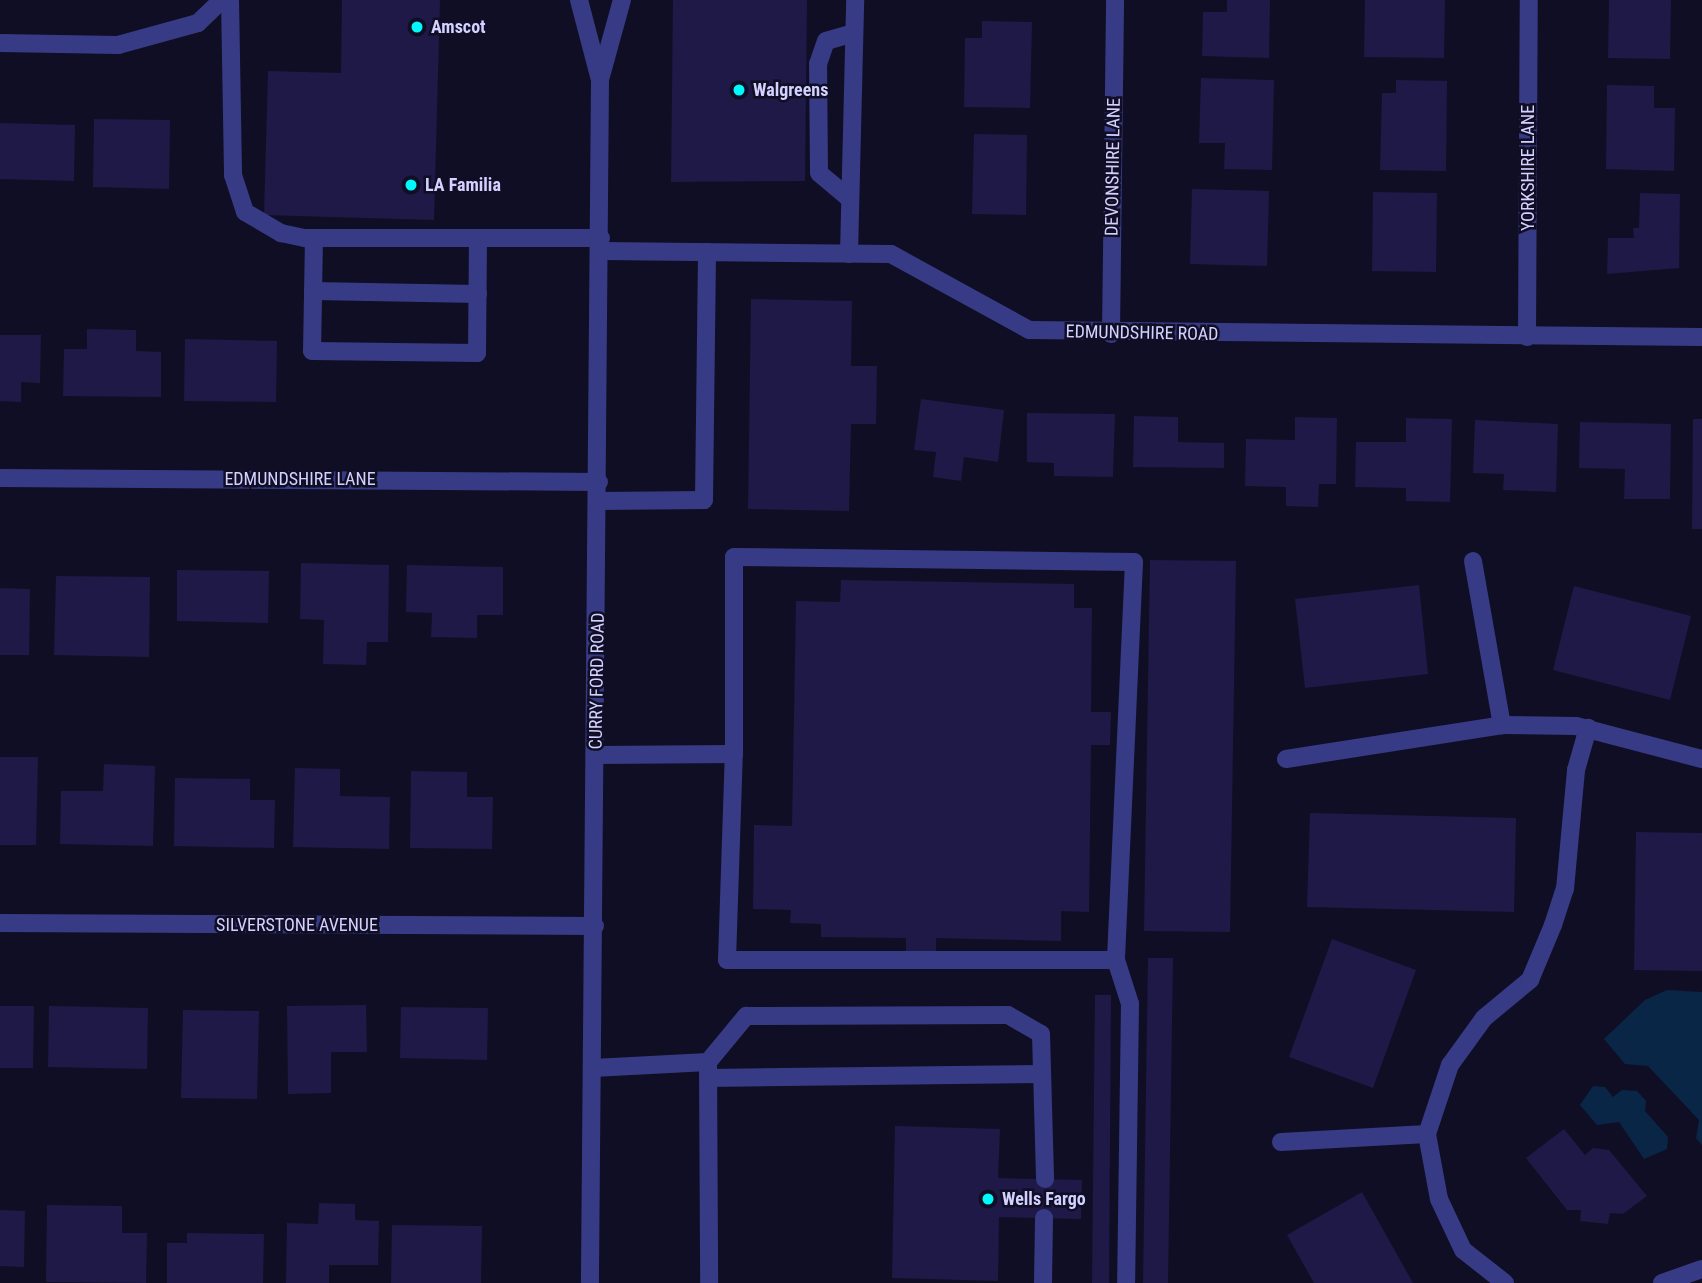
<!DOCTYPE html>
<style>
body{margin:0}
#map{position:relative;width:1702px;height:1283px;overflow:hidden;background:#100e24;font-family:"Roboto Condensed",sans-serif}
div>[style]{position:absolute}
.water>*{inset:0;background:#0a2647}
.building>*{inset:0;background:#1e1946}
.service>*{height:18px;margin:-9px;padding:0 9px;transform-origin:9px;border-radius:9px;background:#373b85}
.minor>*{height:18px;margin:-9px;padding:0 9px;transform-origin:9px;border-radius:9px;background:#373b85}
.tertiary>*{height:18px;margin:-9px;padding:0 9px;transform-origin:9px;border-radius:9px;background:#373b85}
.dots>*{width:19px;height:19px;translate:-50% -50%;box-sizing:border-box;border:4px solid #100e24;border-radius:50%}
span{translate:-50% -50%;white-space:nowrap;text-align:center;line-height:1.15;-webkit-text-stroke:5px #100e24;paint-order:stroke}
.poi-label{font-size:18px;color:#d2d1ff;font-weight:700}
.left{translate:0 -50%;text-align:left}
.street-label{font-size:18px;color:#d2d1ff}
</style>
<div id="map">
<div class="water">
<div style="clip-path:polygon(1667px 990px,1702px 992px,1702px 1145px,1696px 1138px,1699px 1120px,1648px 1066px,1625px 1064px,1604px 1039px,1645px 1000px)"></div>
<div style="clip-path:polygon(1593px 1086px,1605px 1087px,1613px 1097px,1622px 1090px,1637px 1091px,1646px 1101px,1645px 1111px,1668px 1137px,1667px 1149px,1644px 1159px,1619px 1122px,1597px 1125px,1580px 1105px)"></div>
</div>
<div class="building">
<div style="clip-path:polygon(342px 0,440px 0,434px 220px,264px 215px,268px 71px,341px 73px)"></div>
<div style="clip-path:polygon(673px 0,807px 0,805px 181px,671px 182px)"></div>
<div style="clip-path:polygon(1227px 0,1270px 0,1269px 58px,1202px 56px,1203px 12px,1227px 12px)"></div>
<div style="clip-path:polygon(1365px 0,1445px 0,1444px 58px,1364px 57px)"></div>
<div style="clip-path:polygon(1609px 0,1671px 0,1670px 59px,1608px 58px)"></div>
<div style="clip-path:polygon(982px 21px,1032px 22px,1030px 108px,964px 107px,965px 38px,982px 38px)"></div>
<div style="clip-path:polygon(1201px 78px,1274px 80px,1272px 170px,1224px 169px,1225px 143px,1199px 143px)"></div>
<div style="clip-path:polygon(1396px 80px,1447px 81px,1446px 171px,1380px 170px,1382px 93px,1396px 93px)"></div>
<div style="clip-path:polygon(1607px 85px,1654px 86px,1654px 108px,1675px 108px,1674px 171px,1606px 169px)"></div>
<div style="clip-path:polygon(94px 119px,170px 120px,169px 189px,93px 187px)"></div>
<div style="clip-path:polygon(0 123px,75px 125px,74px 181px,0 179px)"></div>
<div style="clip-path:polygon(974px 134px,1027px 135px,1026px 215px,972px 214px)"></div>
<div style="clip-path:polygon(1192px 189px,1269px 191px,1267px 266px,1190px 264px)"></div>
<div style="clip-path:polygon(1373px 192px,1437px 193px,1436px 272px,1372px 271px)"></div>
<div style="clip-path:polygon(1640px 193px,1680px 194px,1679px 268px,1607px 274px,1608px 238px,1634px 238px,1633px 228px,1639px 228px)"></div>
<div style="clip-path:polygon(751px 299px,852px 301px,851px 366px,877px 366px,876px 424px,851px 424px,849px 511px,748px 509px)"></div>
<div style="clip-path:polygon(87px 329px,136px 330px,136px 351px,161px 352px,161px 397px,63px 396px,64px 349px,87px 349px)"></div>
<div style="clip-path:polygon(0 335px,41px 335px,40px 383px,21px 382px,21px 402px,0 401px)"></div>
<div style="clip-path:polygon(185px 339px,277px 341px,276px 402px,184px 401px)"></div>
<div style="clip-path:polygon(921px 399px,1004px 410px,998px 462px,964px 457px,961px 481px,933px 477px,936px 452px,914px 450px)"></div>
<div style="clip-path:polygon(1027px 413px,1115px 414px,1113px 477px,1054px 476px,1054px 463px,1027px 462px)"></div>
<div style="clip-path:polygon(1134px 416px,1178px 417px,1178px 442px,1224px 443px,1224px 468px,1133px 467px)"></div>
<div style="clip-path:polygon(1295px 417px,1337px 418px,1336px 484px,1319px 484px,1318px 507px,1286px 506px,1286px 487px,1245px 486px,1246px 439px,1295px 440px)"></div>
<div style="clip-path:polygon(1406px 418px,1452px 419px,1450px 502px,1406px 501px,1406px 488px,1355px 487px,1356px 442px,1406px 442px)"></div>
<div style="clip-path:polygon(1693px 419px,1702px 419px,1702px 529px,1692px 529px)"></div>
<div style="clip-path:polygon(1475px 420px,1558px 424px,1556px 492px,1503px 490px,1504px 474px,1473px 473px)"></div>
<div style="clip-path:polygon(1580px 422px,1671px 424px,1670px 499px,1624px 499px,1625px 469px,1579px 468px)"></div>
<div style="clip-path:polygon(1150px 560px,1236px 561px,1230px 932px,1144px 931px)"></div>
<div style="clip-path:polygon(301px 563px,389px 565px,388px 642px,367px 642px,366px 665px,323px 664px,324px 620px,300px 619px)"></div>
<div style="clip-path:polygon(407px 565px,503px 567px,503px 615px,477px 615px,477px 638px,431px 637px,432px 613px,406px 612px)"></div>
<div style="clip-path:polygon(177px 570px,269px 571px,268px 623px,177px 621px)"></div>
<div style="clip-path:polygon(56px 576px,150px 577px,149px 657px,54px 655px)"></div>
<div style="clip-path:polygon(841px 580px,1074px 584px,1074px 608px,1092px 608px,1091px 712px,1111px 712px,1110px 745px,1091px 745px,1089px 912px,1061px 911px,1061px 941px,936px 938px,936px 958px,906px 957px,906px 938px,821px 937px,821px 924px,790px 923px,791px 910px,753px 909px,754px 825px,792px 826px,796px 601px,840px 602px)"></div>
<div style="clip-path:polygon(1419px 585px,1428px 674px,1305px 688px,1295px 599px)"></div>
<div style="clip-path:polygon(1574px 586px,1691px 616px,1670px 700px,1553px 670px)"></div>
<div style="clip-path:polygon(0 588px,30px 589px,29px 655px,0 655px)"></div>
<div style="clip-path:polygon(0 757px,38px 757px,36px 845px,0 845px)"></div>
<div style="clip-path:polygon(104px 764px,155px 766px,153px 846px,60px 844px,61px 791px,103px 791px)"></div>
<div style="clip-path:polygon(295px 768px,340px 769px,340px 796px,390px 797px,389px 849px,293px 847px)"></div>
<div style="clip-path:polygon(411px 771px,467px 772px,467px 797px,493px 797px,492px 849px,410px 848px)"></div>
<div style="clip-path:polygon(175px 778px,250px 779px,250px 800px,275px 800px,274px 848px,174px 846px)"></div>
<div style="clip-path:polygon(1310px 813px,1516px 818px,1514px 912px,1307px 907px)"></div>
<div style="clip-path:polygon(1636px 832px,1702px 833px,1702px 971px,1634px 970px)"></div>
<div style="clip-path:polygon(1332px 939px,1416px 970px,1373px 1088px,1289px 1057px)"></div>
<div style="clip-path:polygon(1148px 958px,1173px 958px,1168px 1283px,1143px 1283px)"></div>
<div style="clip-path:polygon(1095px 995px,1111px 995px,1109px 1283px,1092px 1283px)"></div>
<div style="clip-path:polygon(366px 1005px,367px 1052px,331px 1052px,331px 1093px,288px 1094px,287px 1006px)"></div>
<div style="clip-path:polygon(0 1006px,34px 1006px,33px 1068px,0 1068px)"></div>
<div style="clip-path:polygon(49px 1006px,148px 1008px,147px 1069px,48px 1067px)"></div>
<div style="clip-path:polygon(401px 1007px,488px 1008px,487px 1060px,400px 1058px)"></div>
<div style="clip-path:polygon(183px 1010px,259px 1011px,257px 1099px,181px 1098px)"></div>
<div style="clip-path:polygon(895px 1126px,1000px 1129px,998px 1178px,1082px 1180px,1081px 1219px,999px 1217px,998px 1281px,892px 1278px)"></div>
<div style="clip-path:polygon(1564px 1129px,1585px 1155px,1593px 1148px,1609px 1150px,1647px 1196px,1623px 1214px,1610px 1213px,1608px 1224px,1580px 1221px,1581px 1210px,1567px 1210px,1526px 1158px)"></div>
<div style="clip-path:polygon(1362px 1192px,1413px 1283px,1314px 1283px,1287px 1235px)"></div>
<div style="clip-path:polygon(319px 1203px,355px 1204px,355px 1220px,379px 1221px,378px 1265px,329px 1265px,329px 1283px,286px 1283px,287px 1223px,318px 1224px)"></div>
<div style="clip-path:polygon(47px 1205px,122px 1206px,122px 1233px,147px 1233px,146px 1283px,46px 1282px)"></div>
<div style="clip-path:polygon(0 1210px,25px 1211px,24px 1267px,0 1266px)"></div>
<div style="clip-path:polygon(392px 1225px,482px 1226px,481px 1283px,391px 1283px)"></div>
<div style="clip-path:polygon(187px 1233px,264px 1234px,263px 1283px,167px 1283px,167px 1243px,187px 1243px)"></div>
</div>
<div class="service">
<div style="left:230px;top:0;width:175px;rotate:89deg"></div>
<div style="left:233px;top:175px;width:39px;rotate:72deg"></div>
<div style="left:245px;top:212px;width:42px;rotate:30.3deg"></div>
<div style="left:281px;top:233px;width:25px;rotate:12deg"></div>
<div style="left:305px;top:238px;width:296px"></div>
<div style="left:850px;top:199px;width:40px;rotate:-140deg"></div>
<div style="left:819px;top:173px;width:109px;rotate:-90.5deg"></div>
<div style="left:818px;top:64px;width:24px;rotate:-71deg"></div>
<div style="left:826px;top:41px;width:29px;rotate:-16deg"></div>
<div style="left:314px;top:238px;width:113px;rotate:91deg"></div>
<div style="left:312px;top:351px;width:165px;rotate:0.7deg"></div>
<div style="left:477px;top:353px;width:115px;rotate:-89.5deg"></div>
<div style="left:849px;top:254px;width:254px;rotate:-88.6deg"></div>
<div style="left:313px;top:291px;width:165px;rotate:1deg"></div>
<div style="left:599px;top:501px;width:105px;rotate:-0.5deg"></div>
<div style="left:704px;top:500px;width:248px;rotate:-89.3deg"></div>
<div style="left:1473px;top:561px;width:167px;rotate:80deg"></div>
<div style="left:596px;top:755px;width:138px;rotate:-0.4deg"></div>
<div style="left:734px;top:754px;width:197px;rotate:-90deg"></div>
<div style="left:734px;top:557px;width:400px;rotate:0.7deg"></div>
<div style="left:1134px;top:562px;width:398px;rotate:92.6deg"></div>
<div style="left:1116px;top:960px;width:389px;rotate:180deg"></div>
<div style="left:727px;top:960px;width:206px;rotate:-88.1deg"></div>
<div style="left:1286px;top:759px;width:219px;rotate:-8.9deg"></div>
<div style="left:1502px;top:725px;width:74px;rotate:0.8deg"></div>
<div style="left:1576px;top:726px;width:130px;rotate:14.7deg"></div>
<div style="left:1116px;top:960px;width:46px;rotate:72.3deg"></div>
<div style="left:1130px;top:1004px;width:279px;rotate:90.8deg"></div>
<div style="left:708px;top:1062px;width:60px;rotate:-50.4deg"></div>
<div style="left:746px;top:1016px;width:262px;rotate:-0.2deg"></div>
<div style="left:1008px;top:1015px;width:38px;rotate:30deg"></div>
<div style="left:1041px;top:1034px;width:145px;rotate:88.4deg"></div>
<div style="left:593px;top:1068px;width:115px;rotate:-3deg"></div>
<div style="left:708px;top:1062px;width:221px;rotate:89.7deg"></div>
<div style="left:709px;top:1078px;width:333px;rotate:-0.7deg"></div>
<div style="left:1281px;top:1142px;width:146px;rotate:-3.1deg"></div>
<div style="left:1043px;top:1283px;width:65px;rotate:-89.1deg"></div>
<div style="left:1505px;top:1283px;width:53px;rotate:-141.8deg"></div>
<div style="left:1463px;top:1250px;width:56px;rotate:-115.2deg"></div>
<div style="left:1439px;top:1199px;width:66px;rotate:-100.5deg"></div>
<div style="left:1427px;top:1134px;width:73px;rotate:-71.6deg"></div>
<div style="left:1450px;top:1065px;width:58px;rotate:-54.1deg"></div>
<div style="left:1484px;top:1018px;width:60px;rotate:-39.6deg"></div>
<div style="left:1530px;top:980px;width:60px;rotate:-67.3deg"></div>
<div style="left:1553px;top:925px;width:38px;rotate:-72deg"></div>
<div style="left:1565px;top:889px;width:120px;rotate:-84.7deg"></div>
<div style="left:1576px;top:770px;width:44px;rotate:-74.1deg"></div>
<div style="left:1662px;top:1283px;width:42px;rotate:-19.3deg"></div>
</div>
<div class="minor">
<div style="left:0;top:43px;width:118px;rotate:1deg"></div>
<div style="left:118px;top:45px;width:83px;rotate:-15.4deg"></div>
<div style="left:198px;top:23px;width:33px;rotate:-44deg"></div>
<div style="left:602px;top:251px;width:289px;rotate:0.6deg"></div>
<div style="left:891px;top:254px;width:158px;rotate:28.8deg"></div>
<div style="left:1029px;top:330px;width:673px;rotate:0.6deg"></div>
<div style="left:1111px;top:334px;width:334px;rotate:-89.3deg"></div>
<div style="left:1527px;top:337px;width:337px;rotate:-89.7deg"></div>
<div style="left:0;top:478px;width:599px;rotate:0.38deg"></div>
<div style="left:0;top:923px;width:595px;rotate:0.29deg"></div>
</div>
<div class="tertiary">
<div style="left:579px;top:0;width:83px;rotate:75.3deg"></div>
<div style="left:600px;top:80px;width:1203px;rotate:90.48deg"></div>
<div style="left:601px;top:76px;width:79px;rotate:-74.6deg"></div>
</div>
<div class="dots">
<div style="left:417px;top:27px;background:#00f9fc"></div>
<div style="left:739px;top:90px;background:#00f9fc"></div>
<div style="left:411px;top:185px;background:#00f9fc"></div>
<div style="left:988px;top:1199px;background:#00f9fc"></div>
</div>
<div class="poi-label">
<span class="left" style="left:431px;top:27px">Amscot</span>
<span class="left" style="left:753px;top:90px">Walgreens</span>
<span class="left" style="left:425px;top:185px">LA Familia</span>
<span class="left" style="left:1002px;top:1199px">Wells Fargo</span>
</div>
<div class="street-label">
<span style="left:1113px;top:167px;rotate:-89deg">DEVONSHIRE LANE</span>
<span style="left:1528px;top:168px;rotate:-90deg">YORKSHIRE LANE</span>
<span style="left:1142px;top:333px;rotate:1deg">EDMUNDSHIRE ROAD</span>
<span style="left:300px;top:479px">EDMUNDSHIRE LANE</span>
<span style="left:597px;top:681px;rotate:-89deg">CURRY FORD ROAD</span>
<span style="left:297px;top:925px">SILVERSTONE AVENUE</span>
</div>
</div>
